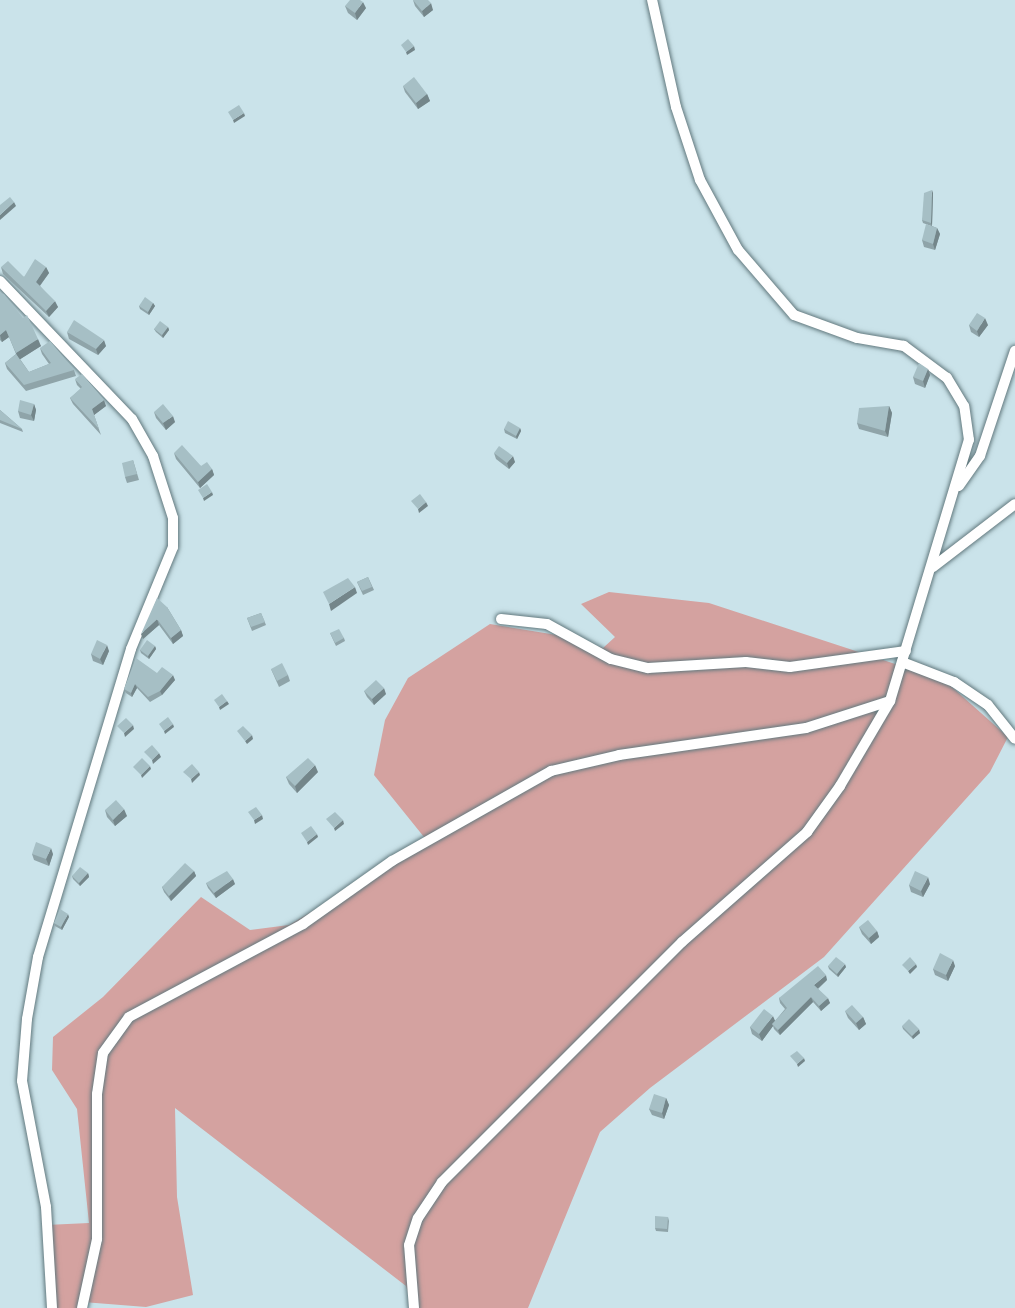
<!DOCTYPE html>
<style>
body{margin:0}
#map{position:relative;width:1015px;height:1308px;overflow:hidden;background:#cae3ea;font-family:"Fira Sans",sans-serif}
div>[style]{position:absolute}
.forest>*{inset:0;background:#d4a2a0}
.roads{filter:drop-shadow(0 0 2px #62797e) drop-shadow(0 0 2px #62797e)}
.minor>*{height:10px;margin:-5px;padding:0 5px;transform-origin:5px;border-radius:5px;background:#fff}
.wall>*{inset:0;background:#8fa4a9}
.shaded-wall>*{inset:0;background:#74868a}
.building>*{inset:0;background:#a6bfc5}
span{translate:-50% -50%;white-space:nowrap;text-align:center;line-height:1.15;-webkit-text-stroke:4.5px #fff;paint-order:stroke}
</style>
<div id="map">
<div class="forest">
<div style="clip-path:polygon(609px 592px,709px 603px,944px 680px,1008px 737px,990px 772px,824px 957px,650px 1088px,600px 1132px,528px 1308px,412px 1308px,406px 1286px,175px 1108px,177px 1197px,193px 1295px,146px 1307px,83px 1302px,82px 1308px,49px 1308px,46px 1225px,89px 1223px,77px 1109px,52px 1070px,53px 1037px,103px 997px,201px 897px,250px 930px,289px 925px,428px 842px,374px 775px,385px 720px,408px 678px,490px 624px,569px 637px,603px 648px,615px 637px,581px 604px)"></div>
</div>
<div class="roads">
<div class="minor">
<div style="left:0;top:281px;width:191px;rotate:46.3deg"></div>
<div style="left:132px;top:419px;width:43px;rotate:60.4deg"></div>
<div style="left:153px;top:456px;width:65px;rotate:72.1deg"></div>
<div style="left:173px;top:518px;width:29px;rotate:90deg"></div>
<div style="left:173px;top:547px;width:110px;rotate:112.4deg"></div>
<div style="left:131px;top:649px;width:322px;rotate:106.8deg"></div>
<div style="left:38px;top:957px;width:63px;rotate:100.1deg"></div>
<div style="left:27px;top:1019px;width:62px;rotate:94.6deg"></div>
<div style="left:22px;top:1081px;width:128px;rotate:79.2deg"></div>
<div style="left:46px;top:1207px;width:101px;rotate:86.6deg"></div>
<div style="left:959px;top:486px;width:37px;rotate:-55deg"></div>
<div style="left:980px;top:456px;width:111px;rotate:-71.6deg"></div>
<div style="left:933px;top:567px;width:103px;rotate:-37.5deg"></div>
<div style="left:501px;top:619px;width:46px;rotate:6.2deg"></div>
<div style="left:547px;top:624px;width:73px;rotate:28.7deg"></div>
<div style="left:611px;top:659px;width:38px;rotate:14deg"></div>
<div style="left:648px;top:668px;width:98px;rotate:-3.5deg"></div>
<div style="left:746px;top:662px;width:44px;rotate:6.5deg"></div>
<div style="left:790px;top:667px;width:117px;rotate:-7.9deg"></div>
<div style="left:902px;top:662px;width:56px;rotate:21deg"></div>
<div style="left:954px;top:682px;width:41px;rotate:34.1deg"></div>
<div style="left:988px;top:705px;width:43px;rotate:51.5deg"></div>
<div style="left:82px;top:1308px;width:71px;rotate:-77.7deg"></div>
<div style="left:97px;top:1239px;width:145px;rotate:-90deg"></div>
<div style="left:97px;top:1094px;width:41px;rotate:-81.7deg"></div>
<div style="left:103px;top:1053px;width:44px;rotate:-54.2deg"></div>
<div style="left:129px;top:1017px;width:197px;rotate:-28.1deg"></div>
<div style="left:303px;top:924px;width:109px;rotate:-35.3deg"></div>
<div style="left:392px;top:861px;width:183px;rotate:-29.5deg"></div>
<div style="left:551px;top:771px;width:70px;rotate:-13.2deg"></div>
<div style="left:619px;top:755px;width:189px;rotate:-8.2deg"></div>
<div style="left:806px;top:728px;width:88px;rotate:-17.8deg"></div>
<div style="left:414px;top:1308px;width:63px;rotate:-94.5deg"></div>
<div style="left:409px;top:1245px;width:28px;rotate:-72deg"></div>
<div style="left:418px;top:1218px;width:43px;rotate:-56.3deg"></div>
<div style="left:442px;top:1182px;width:339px;rotate:-45deg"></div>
<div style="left:682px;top:942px;width:167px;rotate:-41.3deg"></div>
<div style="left:807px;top:832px;width:57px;rotate:-54.3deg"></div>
<div style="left:840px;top:786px;width:99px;rotate:-59.5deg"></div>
<div style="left:890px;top:701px;width:273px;rotate:-73.2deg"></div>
<div style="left:969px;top:440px;width:34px;rotate:-98deg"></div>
<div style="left:964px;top:406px;width:33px;rotate:-121deg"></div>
<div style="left:947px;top:378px;width:54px;rotate:-143.3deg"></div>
<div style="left:904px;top:346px;width:48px;rotate:-170.3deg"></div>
<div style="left:857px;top:338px;width:67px;rotate:-159.9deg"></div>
<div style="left:794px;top:315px;width:86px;rotate:-130.7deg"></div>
<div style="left:738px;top:250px;width:80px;rotate:-118.5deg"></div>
<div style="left:700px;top:180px;width:77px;rotate:-108.2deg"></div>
<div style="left:676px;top:107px;width:110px;rotate:-102.6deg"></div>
</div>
</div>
<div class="wall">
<div style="clip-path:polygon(413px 0,433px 10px,424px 17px,415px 6px)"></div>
<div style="clip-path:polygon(345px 6px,366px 8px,357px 20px,348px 13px)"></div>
<div style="clip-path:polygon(403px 86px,427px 94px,430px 101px,418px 109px,405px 92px)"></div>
<div style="clip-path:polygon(933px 193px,932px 226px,937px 228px,940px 234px,935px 250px,924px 247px,922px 240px,931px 226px,923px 223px,922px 220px)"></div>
<div style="clip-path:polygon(1px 267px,24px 277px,46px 267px,49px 273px,40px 286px,58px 307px,49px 317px,3px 274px)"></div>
<div style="clip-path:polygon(0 293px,41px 346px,20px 359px,29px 372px,49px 364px,42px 354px,40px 348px,74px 370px,76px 376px,26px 391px,7px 369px,5px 363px,16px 354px,9px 337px,2px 342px,0 340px)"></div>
<div style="clip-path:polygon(153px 303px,155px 306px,149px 315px,140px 309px,139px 306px)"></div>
<div style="clip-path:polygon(969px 325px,988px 325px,979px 337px,971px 332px)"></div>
<div style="clip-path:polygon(168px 327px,169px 330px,163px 338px,156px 332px,154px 329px)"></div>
<div style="clip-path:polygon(67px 332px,106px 346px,98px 355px,69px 339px)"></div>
<div style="clip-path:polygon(928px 369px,930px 375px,925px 388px,915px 384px,913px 377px)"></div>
<div style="clip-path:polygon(75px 379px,106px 406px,94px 415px,101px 435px,73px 404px,70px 398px,81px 389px,77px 385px)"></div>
<div style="clip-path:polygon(34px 404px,36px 410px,34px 421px,20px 418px,18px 411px)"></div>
<div style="clip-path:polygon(889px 406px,892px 413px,888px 437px,859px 429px,857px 423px)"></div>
<div style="clip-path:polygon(0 410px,22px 429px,23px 432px,0 423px)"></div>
<div style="clip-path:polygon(154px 412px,175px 422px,166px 430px,156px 418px)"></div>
<div style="clip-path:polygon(520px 428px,521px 431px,517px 439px,505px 433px,504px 429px)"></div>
<div style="clip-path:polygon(174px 453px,201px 466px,212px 469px,214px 475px,200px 488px,176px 459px)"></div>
<div style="clip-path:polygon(494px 453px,515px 462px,509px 469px,496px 459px)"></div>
<div style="clip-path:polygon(133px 460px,139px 480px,127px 483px,125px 477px)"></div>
<div style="clip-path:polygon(368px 577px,374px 590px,363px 595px,357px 582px)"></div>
<div style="clip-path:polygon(167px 607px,181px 630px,183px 636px,173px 644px,159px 625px,143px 639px)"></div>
<div style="clip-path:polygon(261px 613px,266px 625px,252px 631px,247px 618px)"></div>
<div style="clip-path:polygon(330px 633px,344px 638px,345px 641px,336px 646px)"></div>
<div style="clip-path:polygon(155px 646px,156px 649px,149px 659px,141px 653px,140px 650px)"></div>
<div style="clip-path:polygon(109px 651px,103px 665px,93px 661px,91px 654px)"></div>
<div style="clip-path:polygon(271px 669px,288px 675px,290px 681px,279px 687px)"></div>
<div style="clip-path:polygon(157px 673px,175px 680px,162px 695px,150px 702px,137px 688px,132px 697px,126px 693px,124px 689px)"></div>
<div style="clip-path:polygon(364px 691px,386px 694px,374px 705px,367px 697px)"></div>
<div style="clip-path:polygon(318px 772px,297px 793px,289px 784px,286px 777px)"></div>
<div style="clip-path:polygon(105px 810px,127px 816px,115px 826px,107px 817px)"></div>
<div style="clip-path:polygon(32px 854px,53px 854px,49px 866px,34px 860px)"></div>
<div style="clip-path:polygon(194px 871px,196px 876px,171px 901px,164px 892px,162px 887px)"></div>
<div style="clip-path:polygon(88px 873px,89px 877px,80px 886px,73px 879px,72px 876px)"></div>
<div style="clip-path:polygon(206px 883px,235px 884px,216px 898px,208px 888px)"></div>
<div style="clip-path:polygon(930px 884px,923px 897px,911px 892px,909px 885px)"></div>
<div style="clip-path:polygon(69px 917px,62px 930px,55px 926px,54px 923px)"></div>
<div style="clip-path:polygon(859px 927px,877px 931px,879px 937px,871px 944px,862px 934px)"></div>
<div style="clip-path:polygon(828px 966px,846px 967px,838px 977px,829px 969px)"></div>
<div style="clip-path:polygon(955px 966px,948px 981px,935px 975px,933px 969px)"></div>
<div style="clip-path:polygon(827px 980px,818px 989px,830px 1003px,821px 1011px,813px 1002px,780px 1035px,774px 1029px,773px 1026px,762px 1041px,752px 1034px,750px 1027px,775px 1021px,785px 1009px,780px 1003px,779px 998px)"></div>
<div style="clip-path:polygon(845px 1011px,863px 1017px,866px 1024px,859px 1030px,848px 1018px)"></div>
<div style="clip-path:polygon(902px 1026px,920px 1033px,913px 1039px,903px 1029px)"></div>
<div style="clip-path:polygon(666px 1098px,669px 1105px,664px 1119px,652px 1115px,649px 1109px)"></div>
<div style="clip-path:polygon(668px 1217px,669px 1221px,668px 1232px,656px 1231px,655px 1228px)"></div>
</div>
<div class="shaded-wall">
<div style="clip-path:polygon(363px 2px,366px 8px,357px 20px,355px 13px)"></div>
<div style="clip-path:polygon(431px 3px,433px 10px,424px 17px,422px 11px)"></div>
<div style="clip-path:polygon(414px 46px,415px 50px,407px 55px,406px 52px)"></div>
<div style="clip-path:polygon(427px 94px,430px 101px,418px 109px,416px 103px)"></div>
<div style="clip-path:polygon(244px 113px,245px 116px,234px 123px,233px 120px)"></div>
<div style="clip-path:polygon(932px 190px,933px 193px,932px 226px,931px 223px)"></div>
<div style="clip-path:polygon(14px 202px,16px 206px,0 220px,0 215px)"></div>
<div style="clip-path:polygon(937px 228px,940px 234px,935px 250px,933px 244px)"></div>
<div style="clip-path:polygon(46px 267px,49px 273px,38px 288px,36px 282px)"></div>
<div style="clip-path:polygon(55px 301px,58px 307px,49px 317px,46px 311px)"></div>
<div style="clip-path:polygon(153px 303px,155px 306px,149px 315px,148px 312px)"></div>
<div style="clip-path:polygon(985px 318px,988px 325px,979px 337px,977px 331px)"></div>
<div style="clip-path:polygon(168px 327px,169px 330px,163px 338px,162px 335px)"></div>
<div style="clip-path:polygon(6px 330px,9px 337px,2px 342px,0 335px)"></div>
<div style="clip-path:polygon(38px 339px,41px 346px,19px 360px,16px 353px)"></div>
<div style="clip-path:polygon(104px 340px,106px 346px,98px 355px,96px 349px)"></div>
<div style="clip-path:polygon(928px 369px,930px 375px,925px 388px,923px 381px)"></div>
<div style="clip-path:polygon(104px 400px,106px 406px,94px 415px,92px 409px)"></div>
<div style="clip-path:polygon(34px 404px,36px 410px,34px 421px,31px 415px)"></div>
<div style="clip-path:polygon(889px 406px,892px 413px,888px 437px,885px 431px)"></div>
<div style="clip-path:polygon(173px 416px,175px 422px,166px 430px,163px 423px)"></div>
<div style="clip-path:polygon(520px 428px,521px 431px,517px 439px,516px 436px)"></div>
<div style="clip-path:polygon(513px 456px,515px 462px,509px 469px,507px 463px)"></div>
<div style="clip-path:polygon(212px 469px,214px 475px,200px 488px,198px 482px)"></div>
<div style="clip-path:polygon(212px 492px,213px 495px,204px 501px,203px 498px)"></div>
<div style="clip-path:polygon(426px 502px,428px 506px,419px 513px,418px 509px)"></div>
<div style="clip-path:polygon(355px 587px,357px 593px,331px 611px,329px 604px)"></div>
<div style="clip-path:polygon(157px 619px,159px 625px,143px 639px,141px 634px)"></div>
<div style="clip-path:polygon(181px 630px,183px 636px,173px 644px,171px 638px)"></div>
<div style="clip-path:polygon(107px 645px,109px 651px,103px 665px,100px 659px)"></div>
<div style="clip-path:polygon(155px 646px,156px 649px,149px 659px,148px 656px)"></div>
<div style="clip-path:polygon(173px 675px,175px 680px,162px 695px,160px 691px)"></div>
<div style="clip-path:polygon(135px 684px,137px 688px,132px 697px,131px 693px)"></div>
<div style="clip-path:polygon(384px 688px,386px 694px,374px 705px,372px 699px)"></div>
<div style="clip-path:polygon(227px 701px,229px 704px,220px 710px,219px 707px)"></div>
<div style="clip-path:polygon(173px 724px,174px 727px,165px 734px,164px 731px)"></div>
<div style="clip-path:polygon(133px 725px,134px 729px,125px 737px,124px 733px)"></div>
<div style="clip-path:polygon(252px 735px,253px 739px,247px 744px,245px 741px)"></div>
<div style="clip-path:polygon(159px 753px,161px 757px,153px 764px,152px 760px)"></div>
<div style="clip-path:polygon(315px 765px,318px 772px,297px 793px,295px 786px)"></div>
<div style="clip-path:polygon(150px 766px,151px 769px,142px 778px,141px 775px)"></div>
<div style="clip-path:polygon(199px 772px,200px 775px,192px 783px,191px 779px)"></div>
<div style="clip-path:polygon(124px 809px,127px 816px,115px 826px,113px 820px)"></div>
<div style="clip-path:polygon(262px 815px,263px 819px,255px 824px,254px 820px)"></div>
<div style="clip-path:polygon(343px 820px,344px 824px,335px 831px,334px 828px)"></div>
<div style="clip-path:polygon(317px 834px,318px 837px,308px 845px,307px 842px)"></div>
<div style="clip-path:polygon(51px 848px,53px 854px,49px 866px,46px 859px)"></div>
<div style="clip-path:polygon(194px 871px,196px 876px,171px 901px,169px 896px)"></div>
<div style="clip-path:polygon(88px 873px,89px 877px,80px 886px,79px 883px)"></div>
<div style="clip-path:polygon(928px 877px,930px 884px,923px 897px,921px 891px)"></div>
<div style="clip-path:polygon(233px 879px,235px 884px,216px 898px,214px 893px)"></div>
<div style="clip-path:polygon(68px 914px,69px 917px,62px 930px,61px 927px)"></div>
<div style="clip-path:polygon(877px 931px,879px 937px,871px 944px,869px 938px)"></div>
<div style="clip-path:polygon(953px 960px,955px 966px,948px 981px,946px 975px)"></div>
<div style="clip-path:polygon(845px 964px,846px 967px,838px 977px,837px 974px)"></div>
<div style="clip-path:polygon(916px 964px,917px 967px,910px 974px,908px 971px)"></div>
<div style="clip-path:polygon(826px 975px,827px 980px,816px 990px,814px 985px)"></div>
<div style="clip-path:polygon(811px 997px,813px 1002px,780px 1035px,778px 1030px)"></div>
<div style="clip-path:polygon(828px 998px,830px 1003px,821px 1011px,819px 1006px)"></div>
<div style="clip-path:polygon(773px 1016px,776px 1023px,772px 1024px,773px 1026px,762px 1041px,759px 1034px)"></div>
<div style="clip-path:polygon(863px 1017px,866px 1024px,859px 1030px,856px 1023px)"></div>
<div style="clip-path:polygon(919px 1029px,920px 1033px,913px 1039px,912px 1036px)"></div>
<div style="clip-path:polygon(804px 1058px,805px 1061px,798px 1067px,797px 1064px)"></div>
<div style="clip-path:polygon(666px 1098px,669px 1105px,664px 1119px,662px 1113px)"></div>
</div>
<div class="building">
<div style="clip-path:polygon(350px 0,360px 0,363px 2px,355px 13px,345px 6px)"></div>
<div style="clip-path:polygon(413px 0,428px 0,431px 3px,422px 11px)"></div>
<div style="clip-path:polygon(408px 39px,414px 46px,406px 52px,401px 45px)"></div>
<div style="clip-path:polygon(414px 77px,427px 94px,416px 103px,403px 86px)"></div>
<div style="clip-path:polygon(239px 105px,244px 113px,233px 120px,228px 112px)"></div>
<div style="clip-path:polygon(932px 190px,931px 223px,922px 220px,924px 193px)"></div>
<div style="clip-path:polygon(10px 197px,14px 202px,0 215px,0 205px)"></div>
<div style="clip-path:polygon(926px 224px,937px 228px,933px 244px,922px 240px)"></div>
<div style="clip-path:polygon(35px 259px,46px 267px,36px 282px,55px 301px,46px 311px,1px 267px,8px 261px,24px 277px)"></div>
<div style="clip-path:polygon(0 293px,4px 294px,23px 318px,27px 315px,38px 339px,16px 353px,6px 330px,0 335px)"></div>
<div style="clip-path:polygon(145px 297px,153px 303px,148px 312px,139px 306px)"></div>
<div style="clip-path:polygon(977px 313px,985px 318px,977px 331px,969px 325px)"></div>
<div style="clip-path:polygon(74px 320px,104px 340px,96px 349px,67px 332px)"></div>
<div style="clip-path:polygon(160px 321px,168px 327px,162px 335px,154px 329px)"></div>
<div style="clip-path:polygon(50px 341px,74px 370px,24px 385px,5px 363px,16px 354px,29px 372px,51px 363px,40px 348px)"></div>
<div style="clip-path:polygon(919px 363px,928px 369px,923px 381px,913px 377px)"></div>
<div style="clip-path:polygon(82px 374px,104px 400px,92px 409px,99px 429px,70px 398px,82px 387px,75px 379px)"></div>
<div style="clip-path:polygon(20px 400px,34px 404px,31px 415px,18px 411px)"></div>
<div style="clip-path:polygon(163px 404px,173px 416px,163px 423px,154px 412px)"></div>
<div style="clip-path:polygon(889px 406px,885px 431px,857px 423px,859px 408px)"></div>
<div style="clip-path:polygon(0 410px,22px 429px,0 420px)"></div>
<div style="clip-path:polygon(508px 421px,520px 428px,516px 436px,504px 429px)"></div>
<div style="clip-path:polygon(182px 445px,201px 466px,207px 462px,212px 469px,198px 482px,174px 453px)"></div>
<div style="clip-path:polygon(499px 446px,513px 456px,507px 463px,494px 453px)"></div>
<div style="clip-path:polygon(133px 460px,137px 474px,125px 477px,122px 463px)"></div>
<div style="clip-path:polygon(207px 484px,212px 492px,203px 498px,198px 490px)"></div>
<div style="clip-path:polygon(420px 494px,426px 502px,418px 509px,411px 501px)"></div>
<div style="clip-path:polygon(368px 577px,372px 587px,362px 591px,357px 582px)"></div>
<div style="clip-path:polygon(348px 578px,355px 587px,329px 604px,323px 592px)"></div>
<div style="clip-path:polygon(157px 598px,167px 607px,181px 630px,171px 638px,157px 619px,141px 634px)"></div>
<div style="clip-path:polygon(261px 613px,265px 622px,251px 627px,247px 618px)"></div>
<div style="clip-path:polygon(339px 629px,344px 638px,335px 643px,330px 633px)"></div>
<div style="clip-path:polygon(97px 640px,107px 645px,100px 659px,91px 654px)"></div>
<div style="clip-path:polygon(147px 640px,155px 646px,148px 656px,140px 650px)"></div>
<div style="clip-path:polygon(136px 658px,157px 673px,162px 667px,173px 675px,160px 691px,148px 697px,135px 684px,131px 693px,124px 689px)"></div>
<div style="clip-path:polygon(282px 663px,288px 675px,277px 681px,271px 669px)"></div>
<div style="clip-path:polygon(376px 680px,384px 688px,372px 699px,364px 691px)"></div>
<div style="clip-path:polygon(222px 694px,227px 701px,219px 707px,214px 700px)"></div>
<div style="clip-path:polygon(168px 717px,173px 724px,164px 731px,159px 724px)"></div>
<div style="clip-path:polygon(126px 718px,133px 725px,124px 733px,117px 726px)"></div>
<div style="clip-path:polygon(243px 726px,252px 735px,245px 741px,237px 731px)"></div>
<div style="clip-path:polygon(152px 745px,159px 753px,152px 760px,144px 752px)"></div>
<div style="clip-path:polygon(142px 758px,150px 766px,141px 775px,133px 767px)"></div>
<div style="clip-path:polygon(308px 758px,315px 765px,295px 786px,286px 777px)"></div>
<div style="clip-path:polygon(192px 764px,199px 772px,191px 779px,183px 772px)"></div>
<div style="clip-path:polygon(116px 800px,124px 809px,113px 820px,105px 810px)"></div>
<div style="clip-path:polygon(256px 807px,262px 815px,254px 820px,248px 812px)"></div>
<div style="clip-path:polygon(335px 812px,343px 820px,334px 828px,326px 819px)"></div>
<div style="clip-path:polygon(311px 826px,317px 834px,307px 842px,301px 833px)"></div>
<div style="clip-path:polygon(36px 842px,51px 848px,46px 859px,32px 854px)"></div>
<div style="clip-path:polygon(185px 863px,194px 871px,169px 896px,162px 887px)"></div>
<div style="clip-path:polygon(80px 867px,88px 873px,79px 883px,72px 876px)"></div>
<div style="clip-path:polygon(227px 871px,233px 879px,214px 893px,206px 883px)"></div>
<div style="clip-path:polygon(915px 871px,928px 877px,921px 891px,909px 885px)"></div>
<div style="clip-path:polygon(60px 909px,68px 914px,61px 927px,54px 923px)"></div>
<div style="clip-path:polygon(868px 920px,877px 931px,869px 938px,859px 927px)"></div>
<div style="clip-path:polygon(940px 953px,953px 960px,946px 975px,933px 969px)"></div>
<div style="clip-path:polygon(836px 957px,845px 964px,837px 974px,828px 966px)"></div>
<div style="clip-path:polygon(910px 957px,916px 964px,908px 971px,902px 965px)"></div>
<div style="clip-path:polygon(818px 966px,826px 975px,814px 985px,828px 998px,819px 1006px,811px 997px,778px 1030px,772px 1024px,787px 1008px,779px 998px)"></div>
<div style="clip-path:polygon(852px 1005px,863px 1017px,856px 1023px,845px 1011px)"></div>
<div style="clip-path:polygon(764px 1009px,773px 1016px,759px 1034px,750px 1027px)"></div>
<div style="clip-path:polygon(909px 1019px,919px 1029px,912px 1036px,902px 1026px)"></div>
<div style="clip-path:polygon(797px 1051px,804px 1058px,797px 1064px,790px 1056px)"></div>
<div style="clip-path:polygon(654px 1094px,666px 1098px,662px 1113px,649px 1109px)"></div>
<div style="clip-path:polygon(655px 1216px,668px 1217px,667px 1229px,655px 1228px)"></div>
</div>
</div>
